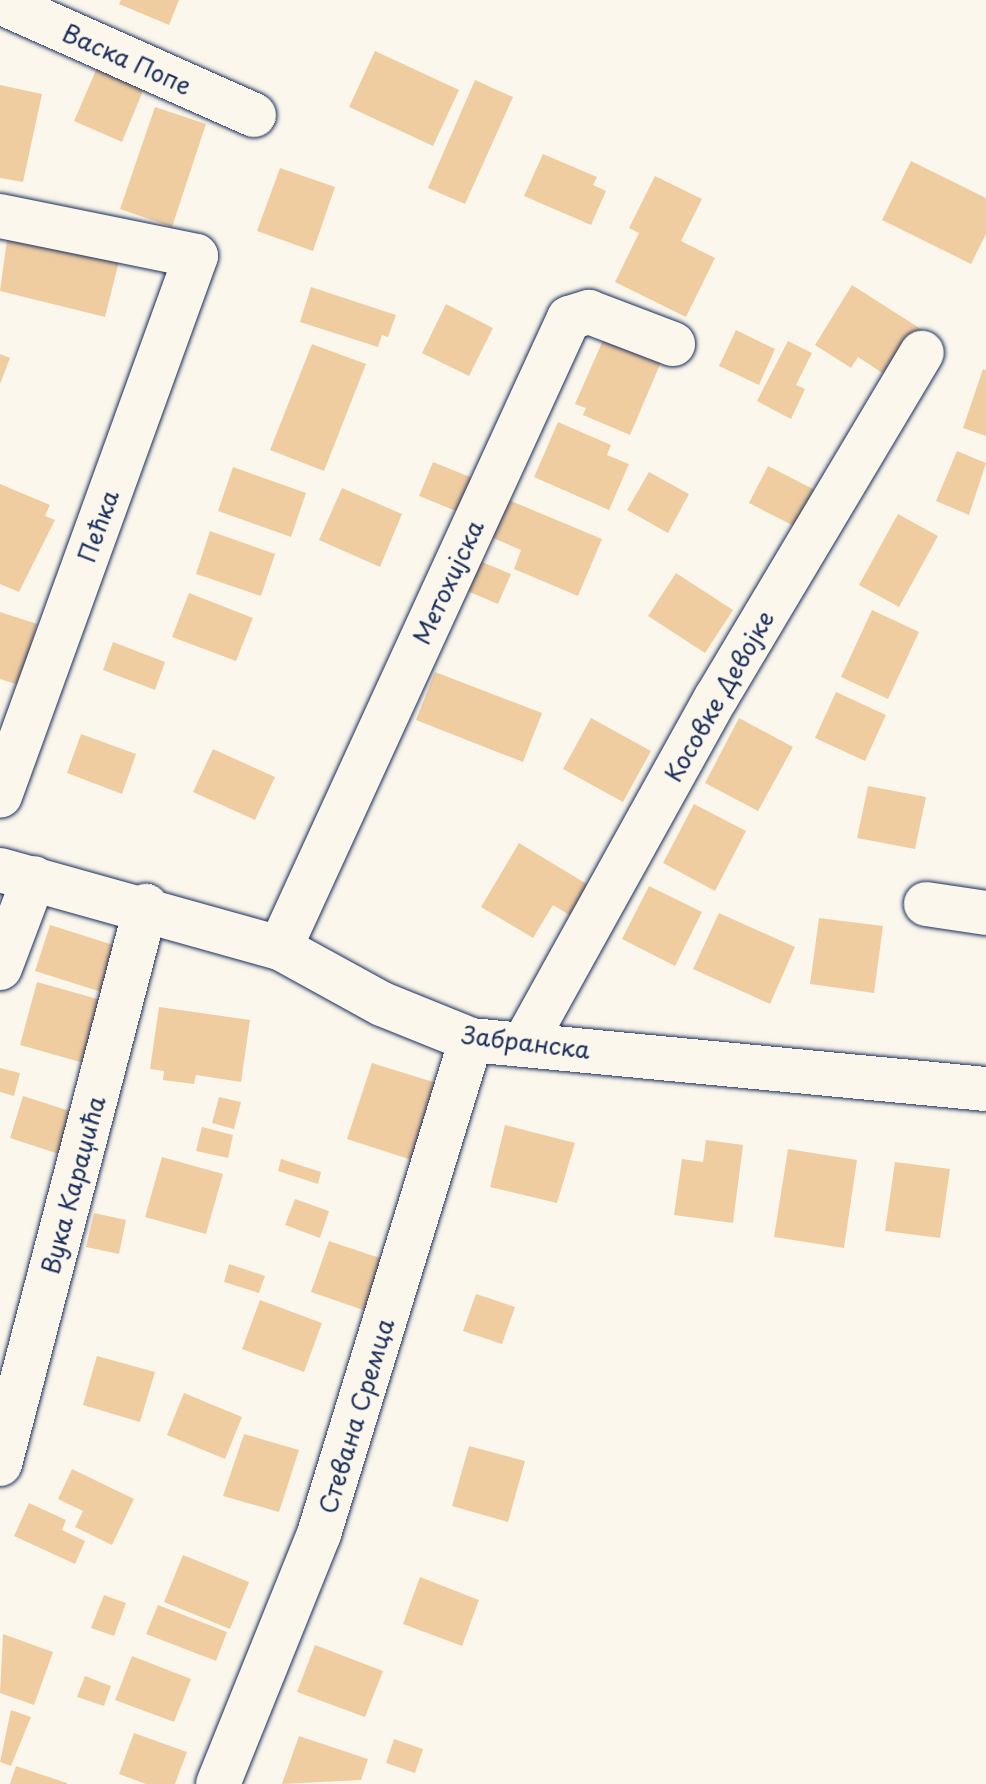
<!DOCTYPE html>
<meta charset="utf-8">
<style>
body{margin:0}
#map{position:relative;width:986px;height:1784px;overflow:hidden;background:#fbf7ec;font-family:"Playpen Sans",sans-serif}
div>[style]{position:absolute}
.building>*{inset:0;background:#f0cda1}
.roads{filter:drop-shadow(0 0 2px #1b2f5e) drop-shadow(0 0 2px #1b2f5e)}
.minor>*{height:44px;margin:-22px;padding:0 22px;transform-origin:22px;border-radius:22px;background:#fbf7ec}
span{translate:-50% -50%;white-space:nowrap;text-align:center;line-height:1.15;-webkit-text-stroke:8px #fbf7ec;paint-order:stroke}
.street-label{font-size:24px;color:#1b2f5e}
</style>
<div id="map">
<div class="building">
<div style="clip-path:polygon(121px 0,179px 0,169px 25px,119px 4px)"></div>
<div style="clip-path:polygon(375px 51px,459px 90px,433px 146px,349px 107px)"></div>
<div style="clip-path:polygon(97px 68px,144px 88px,122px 142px,74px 121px)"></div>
<div style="clip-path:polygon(475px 80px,513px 97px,465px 204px,428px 188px)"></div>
<div style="clip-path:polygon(0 85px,42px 94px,23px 182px,0 178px)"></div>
<div style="clip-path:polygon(155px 107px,206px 124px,172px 227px,120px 209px)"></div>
<div style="clip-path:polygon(543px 154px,597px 177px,593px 185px,606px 191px,591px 225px,524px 196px)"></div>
<div style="clip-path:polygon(911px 161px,986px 198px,986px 234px,971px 264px,882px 220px)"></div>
<div style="clip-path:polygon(280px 168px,335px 187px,313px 251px,257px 231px)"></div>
<div style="clip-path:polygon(655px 176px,702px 199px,681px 241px,715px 258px,686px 317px,615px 282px,639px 233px,629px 228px)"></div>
<div style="clip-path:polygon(8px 232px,119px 261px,105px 317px,0 291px)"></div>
<div style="clip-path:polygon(852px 285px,924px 331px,893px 380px,858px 357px,851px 368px,815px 345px)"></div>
<div style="clip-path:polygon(311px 287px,396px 315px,388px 337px,382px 335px,378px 347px,300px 322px)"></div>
<div style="clip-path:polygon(446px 304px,493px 328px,469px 376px,422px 353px)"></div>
<div style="clip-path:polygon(736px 330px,775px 349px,759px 385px,719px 366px)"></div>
<div style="clip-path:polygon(604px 338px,661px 362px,630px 435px,583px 415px,586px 408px,575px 404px)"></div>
<div style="clip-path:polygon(788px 341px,812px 353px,796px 385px,805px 389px,791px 419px,757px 401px)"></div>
<div style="clip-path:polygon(312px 344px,366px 364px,324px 471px,270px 450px)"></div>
<div style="clip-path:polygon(0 354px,10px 358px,0 384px)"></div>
<div style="clip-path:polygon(983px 369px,986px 370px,986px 436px,963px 428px)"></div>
<div style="clip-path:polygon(558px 422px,611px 445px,607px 455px,629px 464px,609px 510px,534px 477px)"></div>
<div style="clip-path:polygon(957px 451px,986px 463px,969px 515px,936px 501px)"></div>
<div style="clip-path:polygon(433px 462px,480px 481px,466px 515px,419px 496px)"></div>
<div style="clip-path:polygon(768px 466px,817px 491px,798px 528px,749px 503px)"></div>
<div style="clip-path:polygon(233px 467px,306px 493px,291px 537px,218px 511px)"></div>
<div style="clip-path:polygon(649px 472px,689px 494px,668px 533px,627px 510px)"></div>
<div style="clip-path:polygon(0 484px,50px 505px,45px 516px,55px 520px,19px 592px,0 584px)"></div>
<div style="clip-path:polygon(342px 488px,402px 514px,380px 567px,319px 540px)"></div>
<div style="clip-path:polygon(504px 498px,602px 539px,578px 596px,514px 569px,521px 550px,488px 536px)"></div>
<div style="clip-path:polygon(898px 514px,938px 536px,899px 607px,859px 585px)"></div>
<div style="clip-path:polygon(210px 531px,275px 554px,261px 596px,196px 574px)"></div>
<div style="clip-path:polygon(477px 560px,511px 574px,498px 604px,465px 590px)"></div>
<div style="clip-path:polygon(676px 573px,733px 610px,705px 653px,648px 616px)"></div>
<div style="clip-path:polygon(189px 593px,253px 618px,236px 661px,172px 637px)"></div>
<div style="clip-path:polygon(872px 610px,919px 632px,888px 699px,841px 677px)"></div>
<div style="clip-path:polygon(0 612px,37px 624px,19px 685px,0 679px)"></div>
<div style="clip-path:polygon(113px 642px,165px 662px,155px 690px,103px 670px)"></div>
<div style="clip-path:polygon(435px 672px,542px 713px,523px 762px,416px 720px)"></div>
<div style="clip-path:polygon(836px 692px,886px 715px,865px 761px,815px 738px)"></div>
<div style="clip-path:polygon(591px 718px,651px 751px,623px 802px,563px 769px)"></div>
<div style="clip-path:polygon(739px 718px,793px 747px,758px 811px,705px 783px)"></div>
<div style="clip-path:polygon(81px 734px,136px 754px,122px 794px,67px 773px)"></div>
<div style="clip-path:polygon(213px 749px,275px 777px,255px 820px,193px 792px)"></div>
<div style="clip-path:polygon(868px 786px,926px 797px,915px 849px,857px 838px)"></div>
<div style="clip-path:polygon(694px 804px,746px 831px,715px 891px,663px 863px)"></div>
<div style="clip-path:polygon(519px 843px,590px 886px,571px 916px,553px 905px,533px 938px,481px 907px)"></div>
<div style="clip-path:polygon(649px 886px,702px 912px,675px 966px,622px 939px)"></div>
<div style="clip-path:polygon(719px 913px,795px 947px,770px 1004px,693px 969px)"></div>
<div style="clip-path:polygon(819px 918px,883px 926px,874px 993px,810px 984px)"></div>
<div style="clip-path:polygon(50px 925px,123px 948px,108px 994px,35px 971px)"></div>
<div style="clip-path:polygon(37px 982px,101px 1000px,84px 1063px,20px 1045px)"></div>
<div style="clip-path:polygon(159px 1007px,250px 1020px,241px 1082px,196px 1075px,194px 1084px,163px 1080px,164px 1071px,150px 1069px)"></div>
<div style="clip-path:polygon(372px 1063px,443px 1085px,418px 1162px,347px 1139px)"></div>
<div style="clip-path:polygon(0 1068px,20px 1073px,14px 1096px,0 1092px)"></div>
<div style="clip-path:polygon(23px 1096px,76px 1113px,62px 1155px,10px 1138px)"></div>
<div style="clip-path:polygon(219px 1097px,241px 1102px,234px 1129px,212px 1123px)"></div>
<div style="clip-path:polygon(505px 1125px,575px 1143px,557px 1203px,490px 1187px)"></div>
<div style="clip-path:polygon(202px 1127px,233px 1135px,228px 1158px,196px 1151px)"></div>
<div style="clip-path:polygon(706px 1140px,743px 1145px,733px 1223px,674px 1215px,682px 1159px,703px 1162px)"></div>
<div style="clip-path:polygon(788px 1149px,857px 1160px,844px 1248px,774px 1237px)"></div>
<div style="clip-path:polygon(162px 1157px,223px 1174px,206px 1234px,145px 1217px)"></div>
<div style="clip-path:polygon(281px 1159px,321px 1172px,318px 1184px,278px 1171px)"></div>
<div style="clip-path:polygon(895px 1162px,950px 1169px,940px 1238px,885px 1231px)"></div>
<div style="clip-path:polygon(295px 1199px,329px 1211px,320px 1238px,285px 1225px)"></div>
<div style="clip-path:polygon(94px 1213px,126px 1220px,119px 1254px,86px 1247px)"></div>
<div style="clip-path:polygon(329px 1241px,386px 1260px,369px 1312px,311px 1292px)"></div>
<div style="clip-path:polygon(229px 1264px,265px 1276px,259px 1293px,224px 1282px)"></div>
<div style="clip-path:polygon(476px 1294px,515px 1307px,502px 1344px,463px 1331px)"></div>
<div style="clip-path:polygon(260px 1300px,322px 1323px,304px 1372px,242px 1349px)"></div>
<div style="clip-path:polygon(97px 1356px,155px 1372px,140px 1422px,83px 1405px)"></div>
<div style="clip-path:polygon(184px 1393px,242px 1417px,225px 1459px,167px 1435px)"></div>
<div style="clip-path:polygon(244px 1434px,299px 1450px,279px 1512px,223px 1496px)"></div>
<div style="clip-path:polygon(469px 1446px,525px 1461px,508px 1522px,452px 1506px)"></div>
<div style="clip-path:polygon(72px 1469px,134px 1499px,112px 1545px,75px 1527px,83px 1511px,58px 1499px)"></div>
<div style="clip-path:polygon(29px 1503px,66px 1520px,62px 1530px,85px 1541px,75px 1564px,14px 1536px)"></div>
<div style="clip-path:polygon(183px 1555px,249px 1582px,230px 1629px,164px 1602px)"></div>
<div style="clip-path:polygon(420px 1577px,479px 1600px,462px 1646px,403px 1624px)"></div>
<div style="clip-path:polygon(104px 1595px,126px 1603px,114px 1636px,91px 1628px)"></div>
<div style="clip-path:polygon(158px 1605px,227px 1632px,216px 1661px,146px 1634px)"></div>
<div style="clip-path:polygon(3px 1634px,53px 1652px,34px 1705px,0 1693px)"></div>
<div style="clip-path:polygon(315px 1645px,383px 1671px,365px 1717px,297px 1692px)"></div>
<div style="clip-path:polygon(132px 1656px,191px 1679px,174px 1722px,115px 1700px)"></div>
<div style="clip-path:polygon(85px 1676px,111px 1686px,104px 1706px,77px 1697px)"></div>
<div style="clip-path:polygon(11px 1710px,31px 1717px,11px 1766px,0 1762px)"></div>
<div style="clip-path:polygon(134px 1733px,187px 1752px,175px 1784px,146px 1784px,119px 1774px)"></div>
<div style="clip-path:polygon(299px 1736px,368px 1759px,361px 1780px,282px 1784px)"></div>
<div style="clip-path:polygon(394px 1739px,423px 1749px,415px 1773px,386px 1763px)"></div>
<div style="clip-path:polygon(16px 1766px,67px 1783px,67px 1784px,10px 1784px)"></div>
</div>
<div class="roads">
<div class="minor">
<div style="left:0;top:2px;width:278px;rotate:24deg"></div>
<div style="left:0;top:216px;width:200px;rotate:11.5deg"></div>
<div style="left:196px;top:256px;width:574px;rotate:109.95deg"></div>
<div style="left:0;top:870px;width:291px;rotate:15.6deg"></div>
<div style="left:280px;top:948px;width:116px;rotate:28.8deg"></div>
<div style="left:382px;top:1004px;width:96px;rotate:22deg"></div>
<div style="left:471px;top:1040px;width:517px;rotate:5.44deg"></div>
<div style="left:926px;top:904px;width:61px;rotate:8.5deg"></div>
<div style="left:280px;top:948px;width:693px;rotate:-65.36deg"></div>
<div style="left:569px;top:318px;width:21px;rotate:-17deg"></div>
<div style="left:589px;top:312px;width:90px;rotate:20.9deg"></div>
<div style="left:0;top:968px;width:96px;rotate:-69.3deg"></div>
<div style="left:524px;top:1044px;width:396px;rotate:-61deg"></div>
<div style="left:716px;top:698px;width:402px;rotate:-59.2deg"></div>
<div style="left:0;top:1464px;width:577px;rotate:-75.34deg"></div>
<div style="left:218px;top:1784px;width:270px;rotate:-68deg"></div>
<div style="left:319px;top:1534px;width:517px;rotate:-72.9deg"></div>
</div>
</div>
<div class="street-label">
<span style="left:127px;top:59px;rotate:24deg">Васка Попе</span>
<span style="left:98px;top:526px;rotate:-70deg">Пећка</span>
<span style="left:448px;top:582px;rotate:-65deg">Метохијска</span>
<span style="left:719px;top:696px;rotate:-60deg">Косовке Девојке</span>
<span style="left:526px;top:1042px;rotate:7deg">Забранска</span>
<span style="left:73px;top:1185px;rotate:-75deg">Вука Караџића</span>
<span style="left:356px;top:1416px;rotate:-73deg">Стевана Сремца</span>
</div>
</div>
